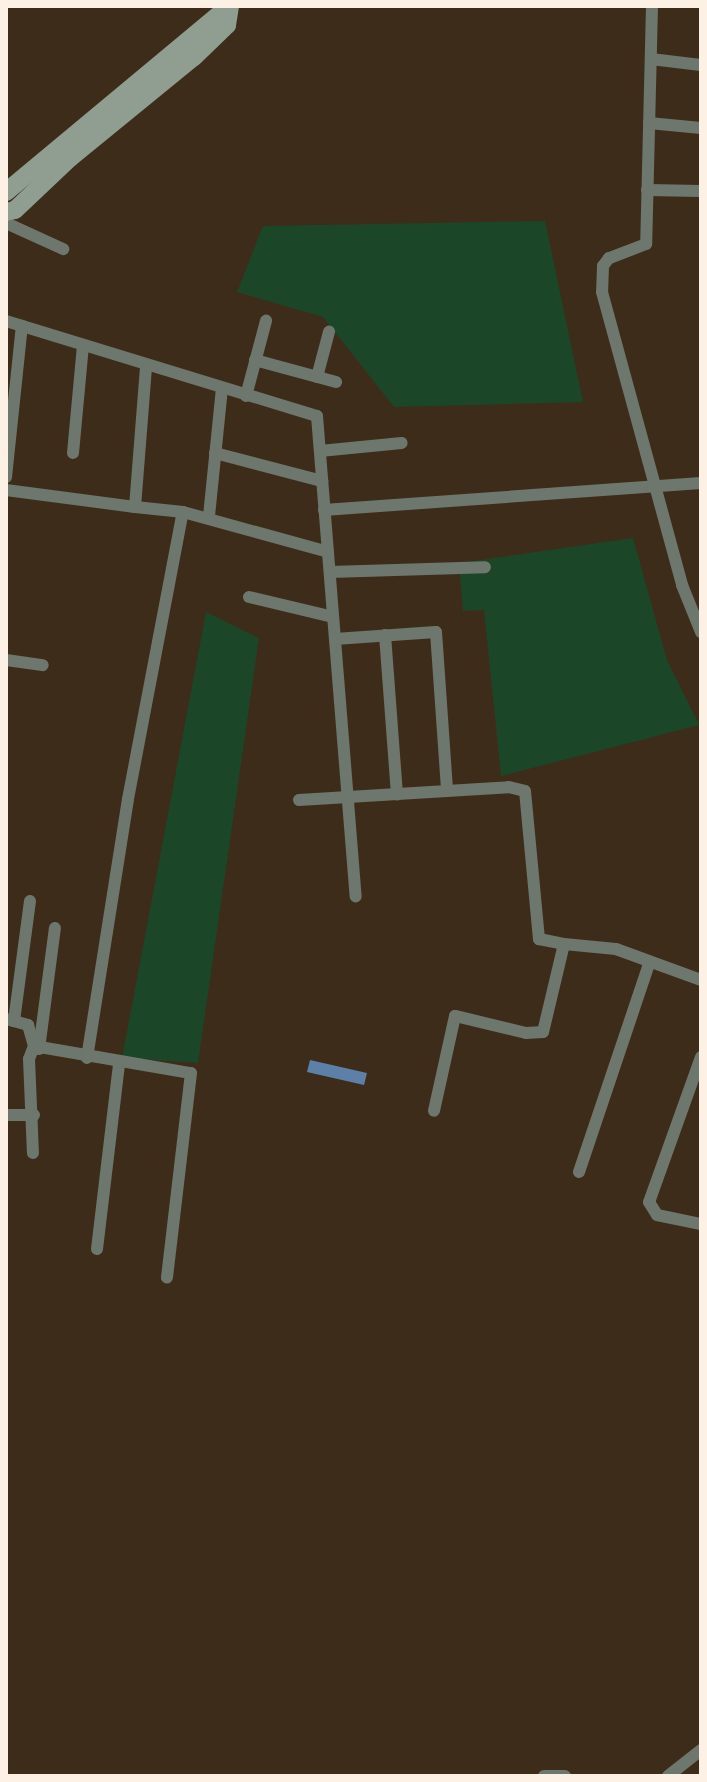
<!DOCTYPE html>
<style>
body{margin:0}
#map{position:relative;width:707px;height:1782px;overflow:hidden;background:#3e2c1a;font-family:"IBM Plex Sans",sans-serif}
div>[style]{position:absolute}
.green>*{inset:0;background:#1c4628}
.water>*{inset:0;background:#5c80a8}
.street>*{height:12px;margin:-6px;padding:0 6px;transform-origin:6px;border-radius:6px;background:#6d776e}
.secondary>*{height:18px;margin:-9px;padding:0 9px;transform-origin:9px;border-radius:9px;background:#8f9e90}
span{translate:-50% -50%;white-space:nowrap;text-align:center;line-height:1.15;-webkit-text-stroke:7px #321;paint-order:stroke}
.frame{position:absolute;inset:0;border:8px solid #fdf1e6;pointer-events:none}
</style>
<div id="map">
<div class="green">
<div style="clip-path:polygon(545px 221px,583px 402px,394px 407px,323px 317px,237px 292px,263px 226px)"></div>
<div style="clip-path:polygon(633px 538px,667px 660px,699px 725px,501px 776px,484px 610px,463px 611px,459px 563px)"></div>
<div style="clip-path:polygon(206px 612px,259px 638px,198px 1063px,122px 1058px)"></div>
</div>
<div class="water">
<div style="clip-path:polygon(310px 1060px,367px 1073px,364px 1085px,307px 1072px)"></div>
</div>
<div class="street">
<div style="left:652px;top:6px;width:238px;rotate:91.4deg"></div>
<div style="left:646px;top:244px;width:40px;rotate:159deg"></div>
<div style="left:609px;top:258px;width:10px;rotate:127deg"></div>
<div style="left:603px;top:266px;width:26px;rotate:92deg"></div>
<div style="left:602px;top:292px;width:304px;rotate:74.7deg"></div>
<div style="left:682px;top:585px;width:51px;rotate:68deg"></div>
<div style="left:651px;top:59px;width:50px;rotate:6.8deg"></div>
<div style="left:649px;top:123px;width:52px;rotate:5.5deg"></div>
<div style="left:647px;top:190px;width:54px;rotate:1.1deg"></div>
<div style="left:6px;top:223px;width:63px;rotate:24.5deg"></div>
<div style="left:6px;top:321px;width:325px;rotate:17deg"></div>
<div style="left:317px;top:416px;width:482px;rotate:85.4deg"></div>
<div style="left:255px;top:360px;width:84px;rotate:15.2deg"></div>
<div style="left:317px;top:377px;width:47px;rotate:-75.1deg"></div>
<div style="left:246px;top:396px;width:78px;rotate:-75.1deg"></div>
<div style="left:320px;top:451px;width:82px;rotate:-5.6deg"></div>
<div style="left:73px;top:453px;width:107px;rotate:-84.7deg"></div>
<div style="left:215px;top:453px;width:111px;rotate:14.7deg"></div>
<div style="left:6px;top:477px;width:152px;rotate:-84deg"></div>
<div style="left:6px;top:490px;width:130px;rotate:7.5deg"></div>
<div style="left:324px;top:510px;width:378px;rotate:-4.1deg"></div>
<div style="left:183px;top:512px;width:150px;rotate:15.4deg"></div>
<div style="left:209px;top:516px;width:128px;rotate:-84.2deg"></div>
<div style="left:330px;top:572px;width:155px;rotate:-1.8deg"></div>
<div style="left:249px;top:597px;width:86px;rotate:13.4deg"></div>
<div style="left:385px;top:635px;width:160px;rotate:85.7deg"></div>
<div style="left:335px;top:639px;width:101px;rotate:-4deg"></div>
<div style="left:436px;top:632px;width:159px;rotate:86deg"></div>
<div style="left:6px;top:660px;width:37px;rotate:8deg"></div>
<div style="left:299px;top:800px;width:210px;rotate:-3.5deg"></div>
<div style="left:509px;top:787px;width:16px;rotate:14deg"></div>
<div style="left:525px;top:791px;width:149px;rotate:84.6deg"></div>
<div style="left:539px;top:939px;width:25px;rotate:11deg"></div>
<div style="left:564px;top:944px;width:90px;rotate:103.4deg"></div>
<div style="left:543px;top:1032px;width:17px;rotate:177deg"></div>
<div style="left:526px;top:1033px;width:73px;rotate:-166.5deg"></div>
<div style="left:455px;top:1016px;width:97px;rotate:102.5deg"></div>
<div style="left:564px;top:944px;width:52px;rotate:5.5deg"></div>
<div style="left:616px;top:949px;width:90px;rotate:20deg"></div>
<div style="left:6px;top:1019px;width:23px;rotate:15deg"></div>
<div style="left:28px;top:1025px;width:22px;rotate:74deg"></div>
<div style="left:34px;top:1046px;width:14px;rotate:111deg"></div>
<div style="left:29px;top:1059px;width:94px;rotate:87.6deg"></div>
<div style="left:14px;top:1021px;width:121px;rotate:-82.4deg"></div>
<div style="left:34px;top:1046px;width:159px;rotate:9.8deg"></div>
<div style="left:191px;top:1073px;width:206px;rotate:96.7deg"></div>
<div style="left:39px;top:1049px;width:122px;rotate:-82.5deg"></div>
<div style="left:701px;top:1057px;width:154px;rotate:109.7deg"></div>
<div style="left:649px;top:1202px;width:15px;rotate:58deg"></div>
<div style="left:657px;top:1215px;width:45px;rotate:11.6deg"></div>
<div style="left:87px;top:1058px;width:262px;rotate:-81deg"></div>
<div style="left:128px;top:799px;width:292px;rotate:-79.2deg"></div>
<div style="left:183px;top:512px;width:48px;rotate:-174.1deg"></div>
<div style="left:135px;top:507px;width:140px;rotate:-85.5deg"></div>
<div style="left:6px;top:1115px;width:28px"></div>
<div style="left:579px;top:1172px;width:219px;rotate:-71.4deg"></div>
<div style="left:97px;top:1249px;width:186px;rotate:-83.2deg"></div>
<div style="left:544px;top:1776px;width:21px"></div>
<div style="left:668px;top:1776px;width:42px;rotate:-38.2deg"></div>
</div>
<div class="secondary">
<div style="left:6px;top:192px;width:290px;rotate:-39.8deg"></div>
<div style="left:6px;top:212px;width:9px;rotate:-13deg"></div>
<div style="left:15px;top:210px;width:76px;rotate:-43.4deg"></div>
<div style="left:70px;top:158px;width:160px;rotate:-39.2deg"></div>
<div style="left:194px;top:57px;width:46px;rotate:-44.1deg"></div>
<div style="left:227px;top:25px;width:19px;rotate:-81deg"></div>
</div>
<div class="frame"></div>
</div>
